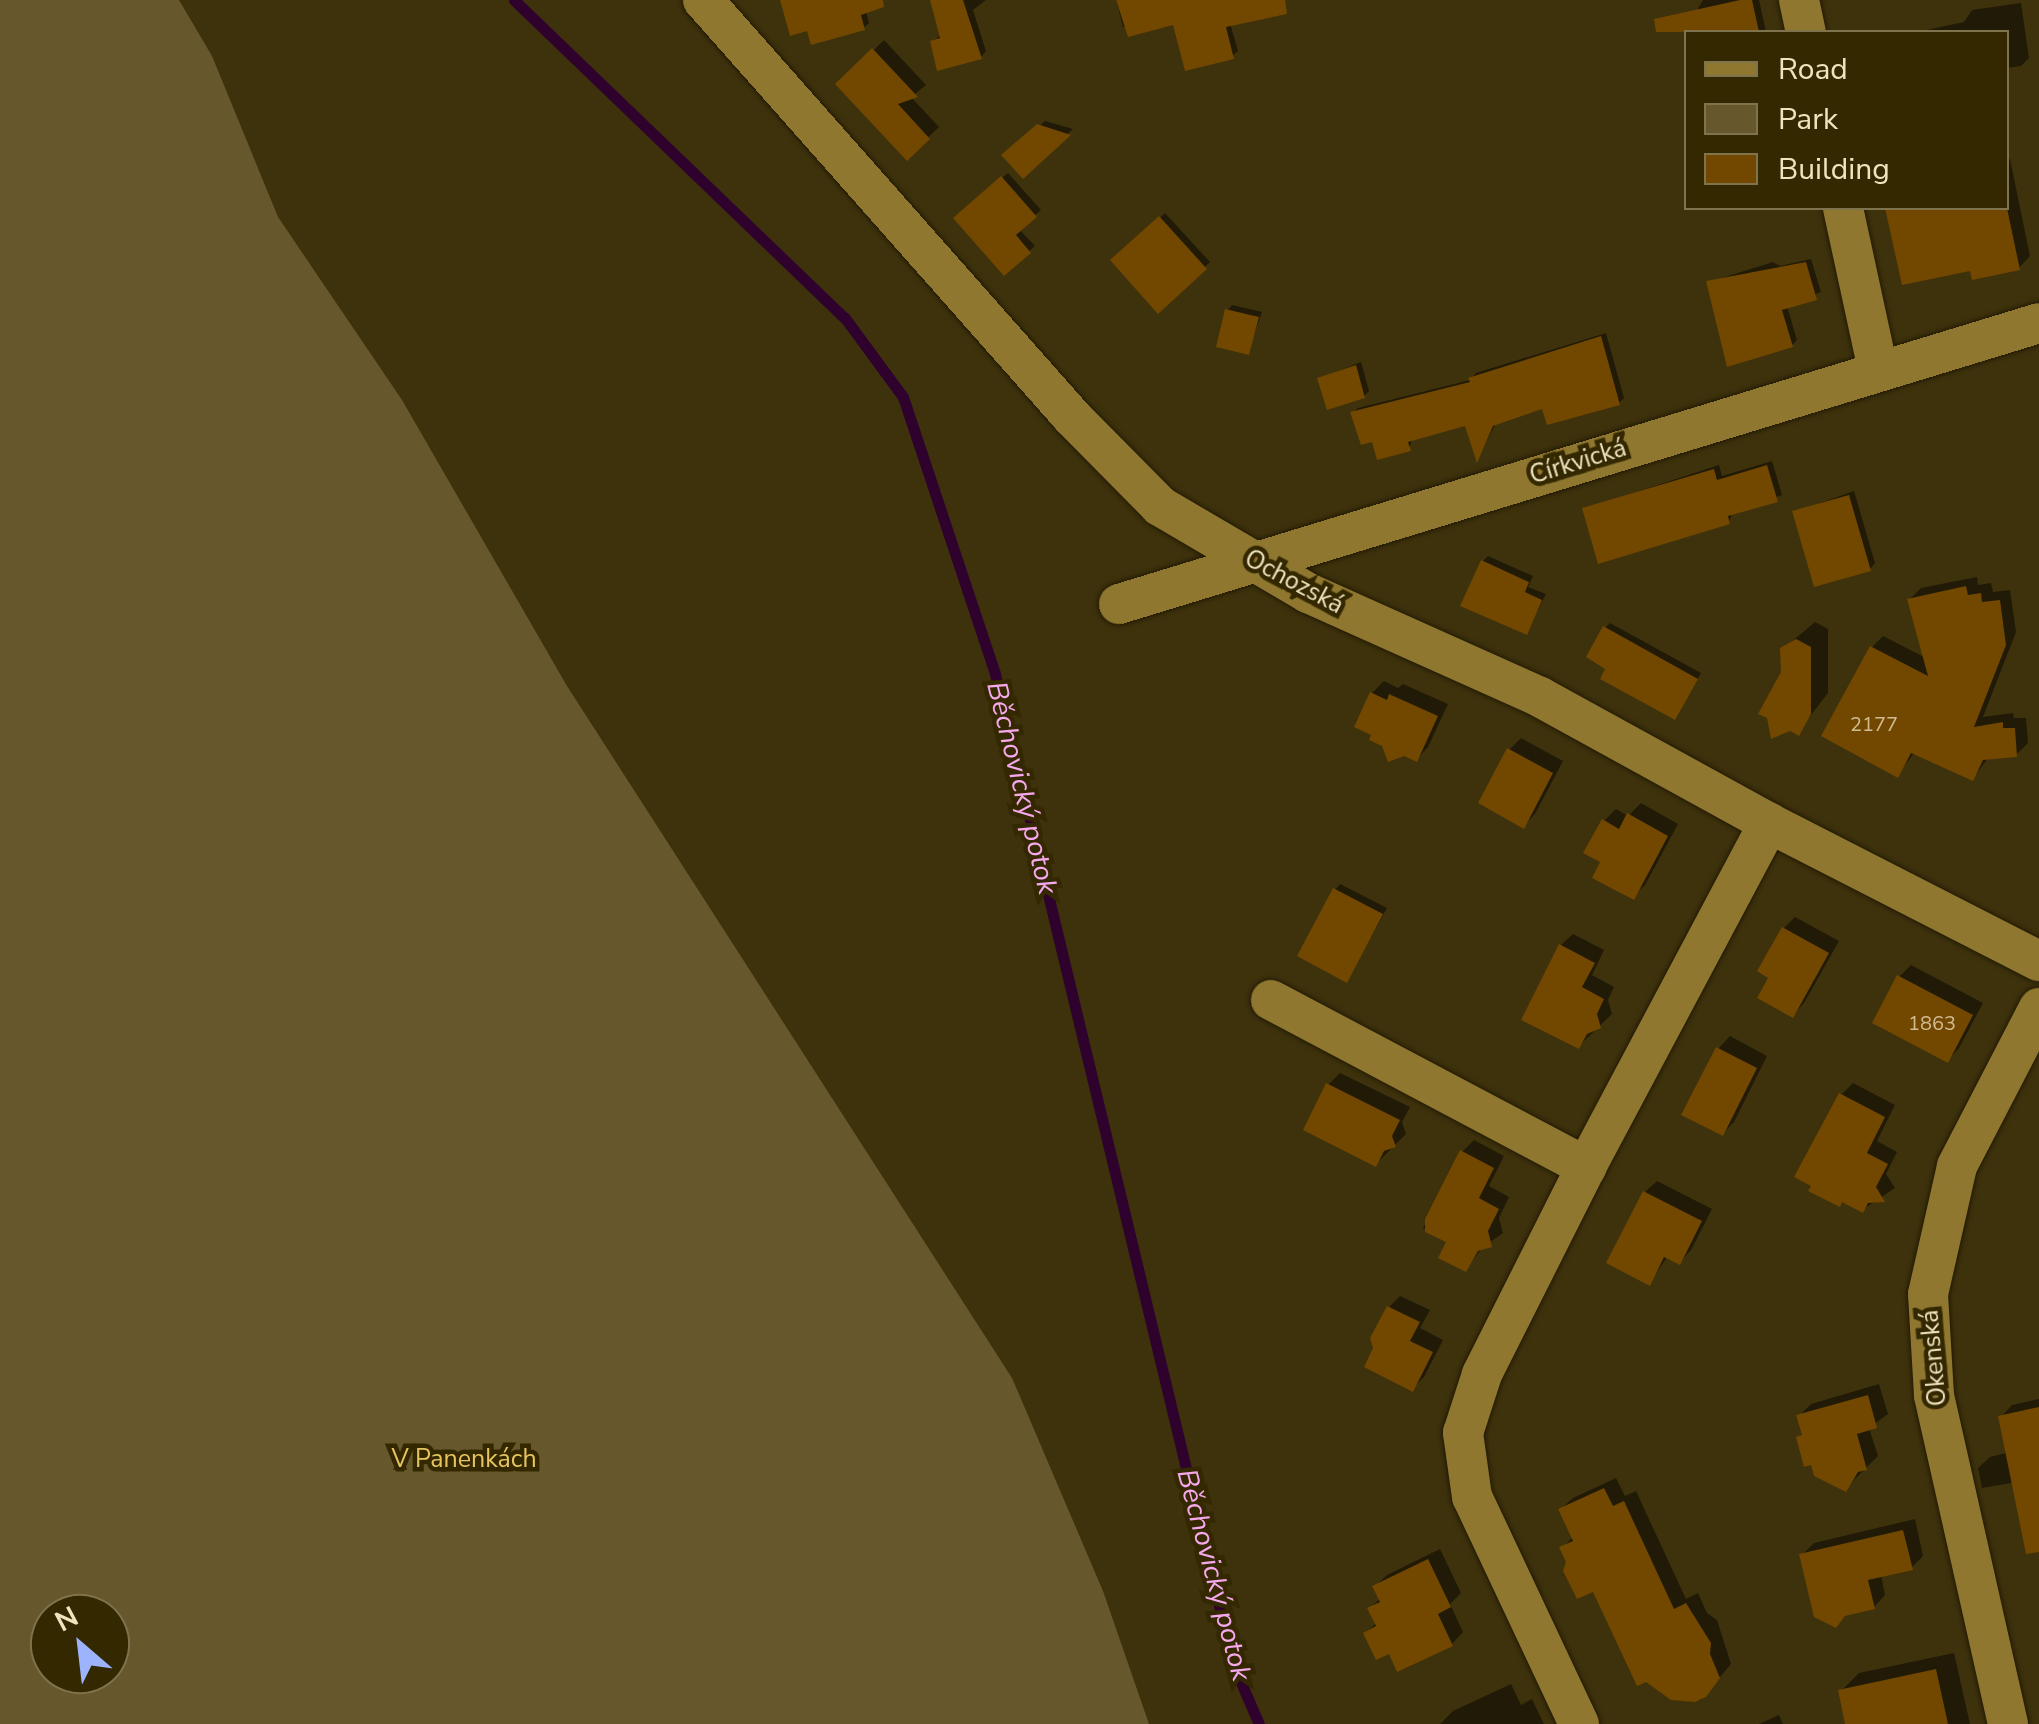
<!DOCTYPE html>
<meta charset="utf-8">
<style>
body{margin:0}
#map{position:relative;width:2039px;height:1724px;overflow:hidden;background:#3e320c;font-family:"Nunito Sans",sans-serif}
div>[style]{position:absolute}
.green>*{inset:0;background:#66572d}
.shadow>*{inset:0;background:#0007}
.stream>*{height:11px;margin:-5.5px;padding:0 5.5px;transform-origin:5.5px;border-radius:5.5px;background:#2f012d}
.building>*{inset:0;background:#724700}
.roads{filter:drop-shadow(0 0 2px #221a05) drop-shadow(0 0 2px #221a05)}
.minor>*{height:40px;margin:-20px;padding:0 20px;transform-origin:20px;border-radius:20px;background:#8f7730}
span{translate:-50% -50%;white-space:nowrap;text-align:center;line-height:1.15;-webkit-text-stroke:9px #342801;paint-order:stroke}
.number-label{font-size:20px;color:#d0bc90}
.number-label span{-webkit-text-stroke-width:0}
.street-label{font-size:25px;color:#efe3c0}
.park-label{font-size:25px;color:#e6c460}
.water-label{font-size:28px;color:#f5a8ec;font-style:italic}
.legend{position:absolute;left:1684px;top:30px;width:325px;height:180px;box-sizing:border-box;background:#342801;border:2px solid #7f734d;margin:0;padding:12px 18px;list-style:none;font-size:30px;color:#efe3c0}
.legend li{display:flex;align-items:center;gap:20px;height:50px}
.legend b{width:50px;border:2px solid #7f734d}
.north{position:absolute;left:30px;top:1594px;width:100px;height:100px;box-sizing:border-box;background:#342801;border:2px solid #7f734d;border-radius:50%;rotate:332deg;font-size:28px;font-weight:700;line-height:40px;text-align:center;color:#efe3c0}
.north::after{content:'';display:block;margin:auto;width:35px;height:45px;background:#9db4fd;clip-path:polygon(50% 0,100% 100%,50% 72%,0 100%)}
</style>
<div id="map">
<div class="green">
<div style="clip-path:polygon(evenodd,0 0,179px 0,212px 56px,278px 217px,402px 400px,567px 686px,1012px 1378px,1103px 1591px,1149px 1724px,0 1724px,0 0,50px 1614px,110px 1614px,110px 1674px,50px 1674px,50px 1614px)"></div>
</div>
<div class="shadow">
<div style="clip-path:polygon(788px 0,863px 0,869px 23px,863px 28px,809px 28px)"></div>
<div style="clip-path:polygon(932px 0,986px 0,973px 10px,986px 51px,981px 57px,932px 42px,941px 35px)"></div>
<div style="clip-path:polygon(1116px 0,1276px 0,1230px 23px,1238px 51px,1232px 56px,1175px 22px,1123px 27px)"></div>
<div style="clip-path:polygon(1703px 0,1759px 0,1766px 32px,1700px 32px,1696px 12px)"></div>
<div style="clip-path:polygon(2021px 3px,2029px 58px,2021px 66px,2006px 68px,2006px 32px,1917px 32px,1964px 22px,1972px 10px)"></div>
<div style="clip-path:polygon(884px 40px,926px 85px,911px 97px,939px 127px,907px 157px,839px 84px)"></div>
<div style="clip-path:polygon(1045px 121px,1073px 129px,1023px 175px,1005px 156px)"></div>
<div style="clip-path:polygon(2010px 159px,2030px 256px,2019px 268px,1972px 268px,1904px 282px,1888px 208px,2006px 208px,2006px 160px)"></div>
<div style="clip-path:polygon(1008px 173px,1041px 210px,1019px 229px,1035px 246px,1004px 273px,956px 218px)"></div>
<div style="clip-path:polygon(1165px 213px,1210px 262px,1159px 310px,1114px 260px)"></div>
<div style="clip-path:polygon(1811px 259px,1821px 292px,1787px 306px,1797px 340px,1792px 345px,1709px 282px,1773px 262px,1780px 266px)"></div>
<div style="clip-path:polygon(1232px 305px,1262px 312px,1248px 352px,1227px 311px)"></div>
<div style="clip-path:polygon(1606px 333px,1624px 398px,1619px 403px,1544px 406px,1496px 423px,1478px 458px,1467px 422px,1413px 438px,1409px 448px,1373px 439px,1353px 413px,1358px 408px,1470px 380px,1476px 373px)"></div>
<div style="clip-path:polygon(1361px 362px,1369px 391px,1364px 396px,1320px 378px)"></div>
<div style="clip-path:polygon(1772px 461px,1782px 495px,1733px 512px,1729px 522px,1584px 509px,1719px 465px,1722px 476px)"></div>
<div style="clip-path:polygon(1854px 491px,1875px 563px,1870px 569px,1795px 512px)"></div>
<div style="clip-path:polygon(1488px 556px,1533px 576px,1528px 587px,1546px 594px,1526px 632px,1483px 561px)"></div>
<div style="clip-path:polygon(1977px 577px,1978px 585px,1991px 583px,1993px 592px,2010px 590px,2016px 632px,1983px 717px,2013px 713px,2014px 718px,2026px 718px,2028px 743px,2016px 755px,1989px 757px,1973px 778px,1915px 752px,1897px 775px,1872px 647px,1883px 636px,1926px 658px,1910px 599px,1921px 588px)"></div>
<div style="clip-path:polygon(1815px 622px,1828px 629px,1828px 693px,1798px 732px,1783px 649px)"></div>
<div style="clip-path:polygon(1610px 623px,1701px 673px,1675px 717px,1608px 668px,1605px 628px)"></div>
<div style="clip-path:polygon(1384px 681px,1398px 688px,1403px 684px,1448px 704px,1428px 747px,1417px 759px,1384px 744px,1372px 693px)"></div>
<div style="clip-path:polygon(1521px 738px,1563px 761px,1535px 814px,1523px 826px,1509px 750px)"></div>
<div style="clip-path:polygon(1641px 803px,1678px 824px,1645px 885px,1633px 896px,1604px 861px,1604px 821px,1616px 809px,1628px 816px)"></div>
<div style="clip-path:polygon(1340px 884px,1387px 908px,1347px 980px,1335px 890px)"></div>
<div style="clip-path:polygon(1795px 917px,1839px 941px,1804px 1003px,1793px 1015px,1772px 977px,1784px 928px)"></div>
<div style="clip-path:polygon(1573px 934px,1604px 950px,1592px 975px,1614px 987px,1608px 1000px,1612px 1014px,1579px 1046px,1561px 945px)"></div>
<div style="clip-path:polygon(1911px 965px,1983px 1003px,1959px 1048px,1948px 1060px,1899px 977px)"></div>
<div style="clip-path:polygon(1730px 1036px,1767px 1056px,1734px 1122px,1723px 1133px,1685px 1114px,1719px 1048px)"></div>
<div style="clip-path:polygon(1340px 1073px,1410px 1107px,1402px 1122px,1406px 1134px,1376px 1164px,1328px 1085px)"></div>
<div style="clip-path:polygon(1853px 1083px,1895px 1105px,1877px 1141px,1897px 1152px,1886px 1174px,1895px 1188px,1862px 1210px,1841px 1095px)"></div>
<div style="clip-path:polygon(1474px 1140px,1504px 1156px,1489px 1186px,1509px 1197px,1499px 1218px,1503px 1233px,1483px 1247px,1466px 1269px,1450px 1241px,1423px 1228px,1462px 1152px)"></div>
<div style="clip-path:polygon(1657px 1181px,1712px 1209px,1691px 1250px,1680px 1262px,1668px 1256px,1649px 1283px,1645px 1192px)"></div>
<div style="clip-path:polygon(1400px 1296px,1430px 1310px,1420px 1328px,1443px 1340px,1424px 1377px,1412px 1389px,1389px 1307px)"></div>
<div style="clip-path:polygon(1879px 1384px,1888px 1414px,1869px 1428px,1878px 1456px,1845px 1489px,1799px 1438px,1804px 1433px,1799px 1416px,1811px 1404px)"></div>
<div style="clip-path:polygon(2039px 1399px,2039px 1501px,2012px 1483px,1982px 1488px,1978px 1468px,1990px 1457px,2006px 1453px,2001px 1417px,2012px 1405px)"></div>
<div style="clip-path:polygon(1616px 1478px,1625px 1496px,1636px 1491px,1686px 1599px,1698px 1593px,1707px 1613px,1717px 1620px,1731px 1664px,1701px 1700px,1672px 1698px,1562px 1548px,1573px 1537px,1561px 1509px,1573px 1498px)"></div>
<div style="clip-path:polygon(1915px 1519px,1923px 1556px,1911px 1568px,1881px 1575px,1885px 1595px,1874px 1607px,1802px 1555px,1814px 1543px)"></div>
<div style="clip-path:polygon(1440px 1549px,1461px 1593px,1450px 1604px,1463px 1632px,1452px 1644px,1390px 1650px,1366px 1633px,1377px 1622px,1370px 1608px,1381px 1598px,1375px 1586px,1387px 1575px)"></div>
<div style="clip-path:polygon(1954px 1653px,1970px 1724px,1848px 1724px,1841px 1691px,1859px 1673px)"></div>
<div style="clip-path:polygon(1511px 1684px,1521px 1705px,1532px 1699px,1544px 1724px,1440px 1724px,1453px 1711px)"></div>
<div style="clip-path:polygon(1779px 1715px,1783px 1724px,1759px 1724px)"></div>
</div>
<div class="stream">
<div style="left:514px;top:0;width:459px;rotate:43.9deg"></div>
<div style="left:845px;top:318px;width:98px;rotate:53.7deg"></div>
<div style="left:903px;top:397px;width:292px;rotate:71.6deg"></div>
<div style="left:995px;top:674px;width:1018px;rotate:76.48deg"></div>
<div style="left:1233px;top:1664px;width:65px;rotate:66.6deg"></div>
</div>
<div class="building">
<div style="clip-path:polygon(780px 0,883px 0,884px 7px,861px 15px,865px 30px,811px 45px,807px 31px,790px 36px)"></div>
<div style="clip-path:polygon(930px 0,963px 0,982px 59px,937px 71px,930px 41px,940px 38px)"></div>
<div style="clip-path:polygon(1116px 0,1285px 0,1287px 14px,1226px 27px,1234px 59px,1185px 71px,1173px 25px,1128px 37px)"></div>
<div style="clip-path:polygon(1740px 0,1752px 0,1759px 32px,1656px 32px,1654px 19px)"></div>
<div style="clip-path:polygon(872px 48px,918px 97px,898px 104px,930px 139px,907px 161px,835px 84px)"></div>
<div style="clip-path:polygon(1037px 124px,1071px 135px,1023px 179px,1001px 155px)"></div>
<div style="clip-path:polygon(1001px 176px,1037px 217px,1016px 235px,1031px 253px,1004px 276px,953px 218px)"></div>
<div style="clip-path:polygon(1885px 208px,2007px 208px,2020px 270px,1972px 280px,1970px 271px,1902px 285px)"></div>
<div style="clip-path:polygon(1159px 216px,1207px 269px,1158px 314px,1110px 260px)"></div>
<div style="clip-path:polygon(1806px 262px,1817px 300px,1782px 310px,1793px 347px,1727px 367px,1706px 281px)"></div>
<div style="clip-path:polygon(1225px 309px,1259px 317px,1249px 355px,1216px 347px)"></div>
<div style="clip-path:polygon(1601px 336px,1620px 405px,1547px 425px,1542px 409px,1493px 426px,1477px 463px,1465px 426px,1408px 442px,1411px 451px,1377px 460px,1372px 442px,1361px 445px,1350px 412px,1470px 382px,1468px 378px)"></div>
<div style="clip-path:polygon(1356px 365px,1365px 398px,1327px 410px,1317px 378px)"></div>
<div style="clip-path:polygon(1767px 465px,1778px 502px,1728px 516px,1730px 524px,1598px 564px,1582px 508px,1714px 469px,1717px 480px)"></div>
<div style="clip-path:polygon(1849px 495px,1871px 571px,1814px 587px,1792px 511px)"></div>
<div style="clip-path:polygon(1481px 560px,1529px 582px,1525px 592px,1542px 600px,1527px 635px,1460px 606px)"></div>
<div style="clip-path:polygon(1966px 586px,1968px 595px,1981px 593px,1982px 602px,2000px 600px,2006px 645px,1974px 727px,2003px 722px,2003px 728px,2015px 728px,2017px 757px,1983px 760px,1973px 781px,1911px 753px,1898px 778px,1821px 736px,1870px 646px,1928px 676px,1907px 599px)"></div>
<div style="clip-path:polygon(1603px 626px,1698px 679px,1675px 720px,1600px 679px,1605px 669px,1586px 657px)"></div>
<div style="clip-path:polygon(1796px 639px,1811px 647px,1811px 714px,1799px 736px,1790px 731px,1771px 739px,1767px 718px,1758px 714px,1781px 672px,1780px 648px)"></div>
<div style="clip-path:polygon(1370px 692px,1387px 700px,1389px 694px,1438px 716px,1417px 762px,1404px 756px,1388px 762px,1382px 746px,1369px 740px,1371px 735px,1354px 727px)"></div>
<div style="clip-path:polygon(1507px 748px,1553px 773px,1524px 829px,1478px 803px)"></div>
<div style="clip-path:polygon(1627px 813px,1668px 836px,1634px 900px,1592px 878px,1600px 862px,1583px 853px,1602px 819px,1619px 829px)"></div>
<div style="clip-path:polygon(1333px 888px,1383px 914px,1347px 983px,1297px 956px)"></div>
<div style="clip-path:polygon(1782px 927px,1829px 953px,1793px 1018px,1757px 998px,1768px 978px,1757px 971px)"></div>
<div style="clip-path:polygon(1559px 944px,1595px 963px,1582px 987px,1604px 999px,1597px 1014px,1601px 1028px,1587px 1034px,1579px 1049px,1521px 1020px)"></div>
<div style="clip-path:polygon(1897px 975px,1973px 1015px,1948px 1063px,1872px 1023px)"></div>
<div style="clip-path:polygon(1716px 1047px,1757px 1068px,1723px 1136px,1681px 1115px)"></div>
<div style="clip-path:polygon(1326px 1083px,1400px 1120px,1392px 1136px,1396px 1147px,1384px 1151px,1376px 1167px,1303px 1130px)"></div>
<div style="clip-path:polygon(1839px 1093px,1885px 1117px,1867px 1153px,1888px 1164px,1876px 1187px,1885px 1202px,1868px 1203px,1863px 1213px,1842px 1202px,1840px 1207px,1808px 1191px,1811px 1186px,1794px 1177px)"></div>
<div style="clip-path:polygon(1460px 1150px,1494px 1168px,1479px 1198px,1499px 1209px,1488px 1231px,1492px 1247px,1478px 1251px,1466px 1272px,1438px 1258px,1446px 1242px,1425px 1232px,1425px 1219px)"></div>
<div style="clip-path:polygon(1643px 1191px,1702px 1221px,1680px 1265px,1664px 1257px,1650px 1286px,1606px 1263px)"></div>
<div style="clip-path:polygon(1387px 1306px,1420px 1322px,1410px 1341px,1433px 1352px,1413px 1392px,1364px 1367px,1373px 1348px,1370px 1338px)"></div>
<div style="clip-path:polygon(1868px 1395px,1877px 1428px,1857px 1434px,1867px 1470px,1858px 1472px,1846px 1492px,1814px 1476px,1811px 1465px,1804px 1467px,1796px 1437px,1802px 1435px,1796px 1415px)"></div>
<div style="clip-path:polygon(2039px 1407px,2039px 1552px,2026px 1554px,1998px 1416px)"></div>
<div style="clip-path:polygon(1604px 1488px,1613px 1506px,1624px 1501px,1674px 1609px,1686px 1603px,1711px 1643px,1710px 1654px,1720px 1678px,1706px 1697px,1695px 1702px,1671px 1700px,1646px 1682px,1637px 1686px,1593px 1592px,1577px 1599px,1563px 1571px,1566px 1562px,1559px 1547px,1573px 1541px,1558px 1509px)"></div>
<div style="clip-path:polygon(1903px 1530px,1913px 1570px,1868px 1580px,1875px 1609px,1845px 1616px,1836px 1628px,1814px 1617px,1799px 1554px)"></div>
<div style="clip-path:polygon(1428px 1559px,1451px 1607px,1438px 1614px,1453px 1646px,1397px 1672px,1389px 1654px,1376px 1660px,1363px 1633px,1376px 1626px,1367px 1608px,1380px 1602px,1372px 1586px)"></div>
<div style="clip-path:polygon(1936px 1669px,1948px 1724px,1845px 1724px,1838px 1690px)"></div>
</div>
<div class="roads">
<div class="minor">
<div style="left:703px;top:0;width:557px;rotate:48.49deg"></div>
<div style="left:1072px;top:417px;width:125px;rotate:45.3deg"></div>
<div style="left:1160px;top:506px;width:172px;rotate:30.4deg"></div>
<div style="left:1308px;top:593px;width:254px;rotate:24.1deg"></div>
<div style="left:1540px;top:697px;width:261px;rotate:28.8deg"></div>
<div style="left:1769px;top:823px;width:303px;rotate:27.1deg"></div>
<div style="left:1799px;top:0;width:33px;rotate:78deg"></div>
<div style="left:1843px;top:208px;width:166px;rotate:77.8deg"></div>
<div style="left:1119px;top:604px;width:962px;rotate:-16.98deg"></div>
<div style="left:1271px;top:1000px;width:357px;rotate:27.9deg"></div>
<div style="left:1579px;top:1724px;width:251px;rotate:-115.2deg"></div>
<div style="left:1472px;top:1497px;width:65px;rotate:-98deg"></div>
<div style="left:1463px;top:1433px;width:62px;rotate:-72.1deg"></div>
<div style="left:1482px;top:1374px;width:232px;rotate:-63.3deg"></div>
<div style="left:1586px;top:1167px;width:390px;rotate:-62deg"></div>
<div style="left:2008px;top:1724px;width:337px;rotate:-102.7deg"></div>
<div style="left:1934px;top:1395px;width:101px;rotate:-93.4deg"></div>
<div style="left:1928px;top:1294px;width:131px;rotate:-77.2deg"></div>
<div style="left:1957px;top:1166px;width:178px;rotate:-62.6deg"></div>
</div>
</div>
<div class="number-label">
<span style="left:1874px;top:724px">2177</span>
<span style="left:1932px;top:1023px">1863</span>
</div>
<div class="street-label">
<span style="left:1578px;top:462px;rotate:-17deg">Církvická</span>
<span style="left:1294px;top:582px;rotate:28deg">Ochozská</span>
<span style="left:1934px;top:1358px;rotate:-95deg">Okenská</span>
</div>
<div class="park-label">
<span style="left:464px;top:1459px">V Panenkách</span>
</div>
<div class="water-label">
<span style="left:1022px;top:788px;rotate:76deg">Běchovický potok</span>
<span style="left:1214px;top:1575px;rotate:75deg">Běchovický potok</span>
</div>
<ul class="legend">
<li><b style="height:12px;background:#8f7730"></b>Road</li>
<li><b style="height:28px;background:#66572d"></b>Park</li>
<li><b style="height:28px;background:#724700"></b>Building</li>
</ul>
<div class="north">N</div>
</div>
